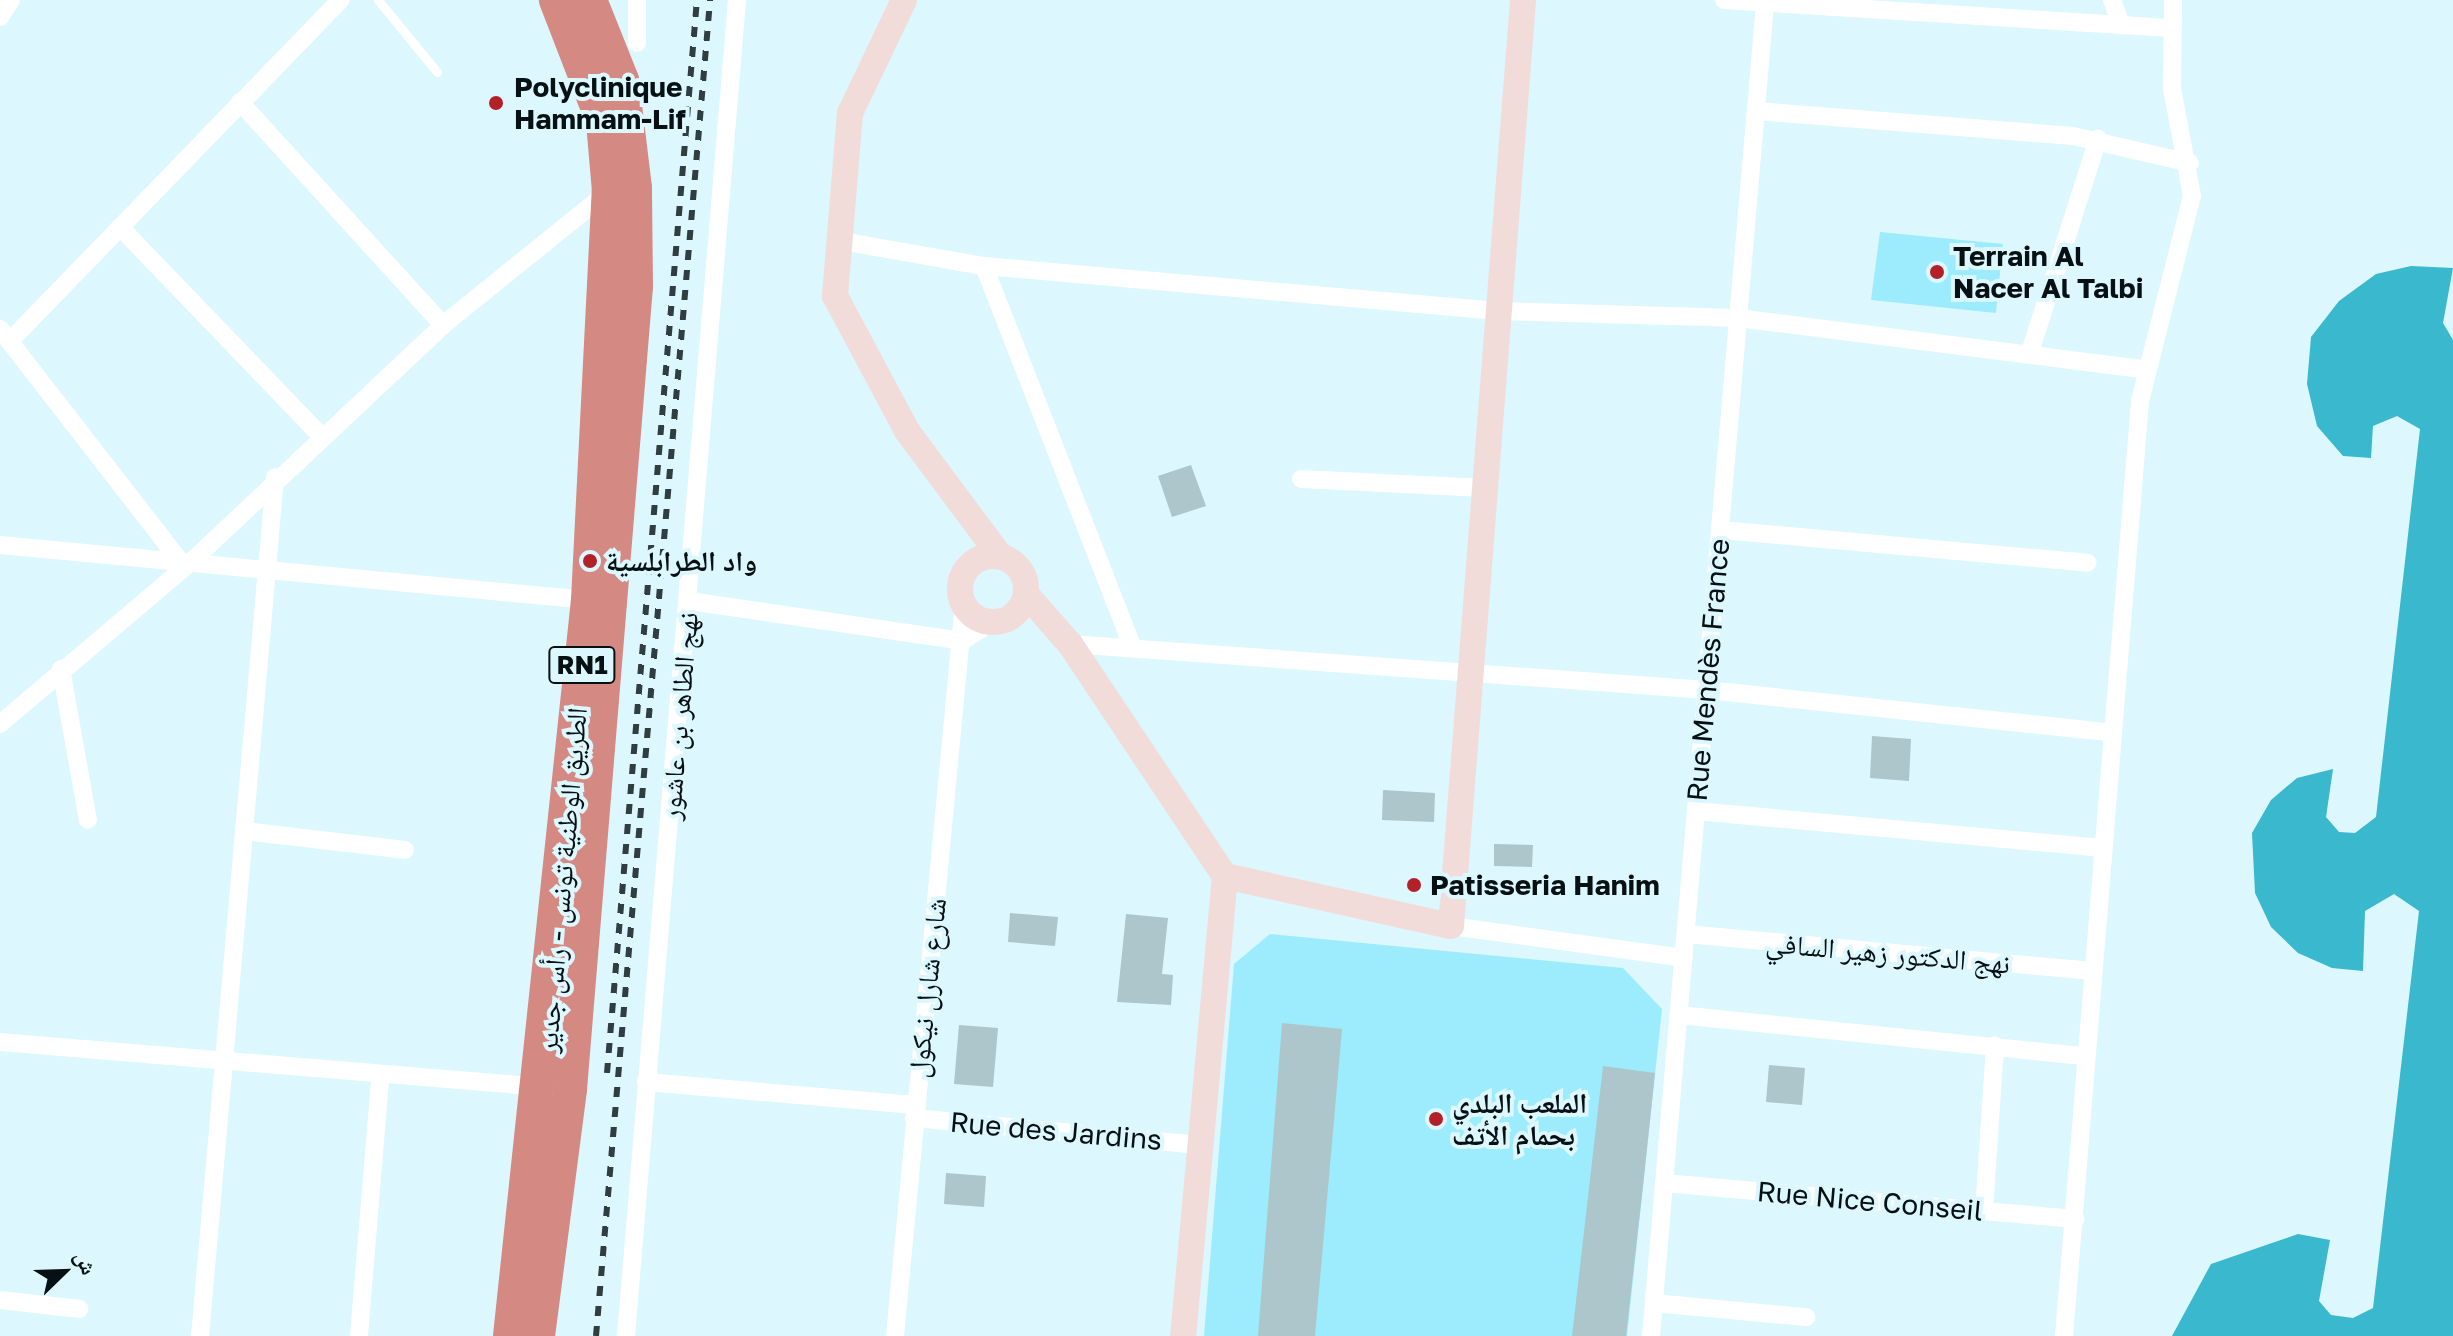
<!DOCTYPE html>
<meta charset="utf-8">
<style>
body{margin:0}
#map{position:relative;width:2453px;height:1336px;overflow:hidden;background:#dcf7fd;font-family:"Golos Text","Noto Naskh Arabic",sans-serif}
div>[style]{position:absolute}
.green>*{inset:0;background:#9decfd}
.water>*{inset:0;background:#39b8ce}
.building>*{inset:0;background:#acc6cc}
.lane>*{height:9px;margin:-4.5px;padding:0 4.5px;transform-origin:4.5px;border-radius:4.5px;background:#fff}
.street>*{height:18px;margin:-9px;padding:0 9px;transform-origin:9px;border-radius:9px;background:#fff}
.secondary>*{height:26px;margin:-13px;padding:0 13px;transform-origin:13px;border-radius:13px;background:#f2dcda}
.secondary>.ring{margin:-13px;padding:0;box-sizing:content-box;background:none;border:26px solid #f2dcda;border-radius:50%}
.highway>*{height:34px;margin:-17px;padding:0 17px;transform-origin:17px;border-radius:17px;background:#d48983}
.rail>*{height:6px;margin-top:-3px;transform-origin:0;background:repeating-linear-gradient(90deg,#313e41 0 10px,transparent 0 20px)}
.dots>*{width:22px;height:22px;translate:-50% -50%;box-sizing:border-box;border:4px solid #dcf7fd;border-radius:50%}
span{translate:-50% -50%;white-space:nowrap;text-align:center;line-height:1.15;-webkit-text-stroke:8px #dcf7fd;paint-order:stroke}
.shield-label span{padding:2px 6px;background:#dcf7fd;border:2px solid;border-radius:6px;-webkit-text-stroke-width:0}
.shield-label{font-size:26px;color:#071012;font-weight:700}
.poi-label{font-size:28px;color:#071012;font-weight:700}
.left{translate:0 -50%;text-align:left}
.street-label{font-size:28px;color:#071012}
.north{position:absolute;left:24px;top:1232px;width:80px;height:80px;-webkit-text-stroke:6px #dcf7fd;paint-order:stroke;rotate:67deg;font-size:22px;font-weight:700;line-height:32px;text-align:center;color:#071012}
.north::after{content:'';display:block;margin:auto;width:28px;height:36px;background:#071012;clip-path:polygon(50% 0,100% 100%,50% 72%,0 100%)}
</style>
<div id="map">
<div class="green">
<div style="clip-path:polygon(1880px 232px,2003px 244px,1996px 313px,1871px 300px)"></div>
<div style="clip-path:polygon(1270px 934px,1623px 968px,1662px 1009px,1627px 1336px,1204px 1336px,1234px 964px)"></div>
</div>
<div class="water">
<div style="clip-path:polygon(2411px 266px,2453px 268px,2443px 323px,2453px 340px,2453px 1336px,2172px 1336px,2211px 1264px,2298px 1234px,2330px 1240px,2319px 1301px,2331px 1315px,2353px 1318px,2373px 1308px,2419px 911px,2394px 894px,2365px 911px,2363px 971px,2332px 968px,2298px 953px,2271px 927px,2255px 893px,2252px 833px,2271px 800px,2297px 778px,2333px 769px,2326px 817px,2339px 832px,2355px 833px,2376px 817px,2420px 429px,2397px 416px,2373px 426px,2371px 458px,2343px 456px,2317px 426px,2307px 384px,2311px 337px,2339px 301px,2376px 274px)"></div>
</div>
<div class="building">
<div style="clip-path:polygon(1191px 465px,1206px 506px,1172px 517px,1158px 476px)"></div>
<div style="clip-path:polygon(1872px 736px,1911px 739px,1909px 781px,1870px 778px)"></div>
<div style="clip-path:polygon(1383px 790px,1435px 793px,1434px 822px,1382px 820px)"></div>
<div style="clip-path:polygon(1494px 844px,1533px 845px,1532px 867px,1494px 866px)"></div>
<div style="clip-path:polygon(1010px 913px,1058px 917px,1055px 946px,1008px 942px)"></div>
<div style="clip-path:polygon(1126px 914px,1168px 918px,1162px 974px,1173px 975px,1171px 1005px,1117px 1002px)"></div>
<div style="clip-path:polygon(1282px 1023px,1342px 1029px,1315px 1336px,1258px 1336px)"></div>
<div style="clip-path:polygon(959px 1025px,998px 1028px,993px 1087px,954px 1084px)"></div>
<div style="clip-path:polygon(1769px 1065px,1805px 1068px,1802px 1105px,1766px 1102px)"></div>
<div style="clip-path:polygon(1603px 1066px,1655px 1073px,1643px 1186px,1626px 1336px,1572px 1336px)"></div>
<div style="clip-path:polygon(946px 1173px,986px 1176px,984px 1207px,944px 1204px)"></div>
</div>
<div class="lane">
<div style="left:378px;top:0;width:93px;rotate:50.7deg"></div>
</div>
<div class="street">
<div style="left:1724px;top:0;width:448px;rotate:3.6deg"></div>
<div style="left:2112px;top:0;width:27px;rotate:70deg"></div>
<div style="left:0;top:17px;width:20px;rotate:-57deg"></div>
<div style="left:637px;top:43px;width:43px;rotate:-90deg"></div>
<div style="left:240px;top:102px;width:302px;rotate:47.7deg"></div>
<div style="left:1756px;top:111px;width:318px;rotate:4.5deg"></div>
<div style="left:2073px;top:136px;width:120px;rotate:13deg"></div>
<div style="left:120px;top:227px;width:290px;rotate:46.1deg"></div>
<div style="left:836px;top:240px;width:150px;rotate:10deg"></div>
<div style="left:984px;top:266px;width:516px;rotate:5deg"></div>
<div style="left:1498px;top:311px;width:240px;rotate:1.7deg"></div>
<div style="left:1738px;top:318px;width:409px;rotate:7.2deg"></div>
<div style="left:984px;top:266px;width:410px;rotate:68.7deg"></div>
<div style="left:0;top:329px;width:292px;rotate:52.2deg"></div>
<div style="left:10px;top:341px;width:475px;rotate:-45.9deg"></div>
<div style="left:2030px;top:352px;width:224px;rotate:-72.3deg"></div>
<div style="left:1301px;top:479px;width:183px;rotate:2.8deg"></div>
<div style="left:1721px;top:530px;width:368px;rotate:5.1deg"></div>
<div style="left:0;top:545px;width:591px;rotate:5.34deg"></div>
<div style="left:689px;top:601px;width:276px;rotate:8.3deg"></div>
<div style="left:962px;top:641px;width:36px;rotate:-32deg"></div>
<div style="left:1070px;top:644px;width:639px;rotate:4.13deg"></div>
<div style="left:1707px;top:690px;width:408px;rotate:6deg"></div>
<div style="left:61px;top:669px;width:153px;rotate:79.9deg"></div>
<div style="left:0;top:724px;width:252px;rotate:-40.3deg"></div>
<div style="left:192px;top:561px;width:345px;rotate:-43.2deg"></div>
<div style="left:443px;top:325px;width:213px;rotate:-38.9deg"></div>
<div style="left:1696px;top:811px;width:408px;rotate:5.2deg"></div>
<div style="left:244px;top:831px;width:162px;rotate:6.7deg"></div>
<div style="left:1451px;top:926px;width:235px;rotate:7.8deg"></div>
<div style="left:1686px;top:934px;width:406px;rotate:5.2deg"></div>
<div style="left:1679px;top:1015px;width:409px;rotate:5.8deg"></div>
<div style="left:0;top:1042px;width:545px;rotate:4.74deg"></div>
<div style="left:646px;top:1082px;width:270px;rotate:4.9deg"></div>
<div style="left:914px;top:1118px;width:286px;rotate:5.4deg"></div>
<div style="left:1664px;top:1183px;width:413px;rotate:5deg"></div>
<div style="left:1984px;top:1211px;width:166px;rotate:-86.2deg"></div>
<div style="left:0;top:1300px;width:80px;rotate:6.5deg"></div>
<div style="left:1654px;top:1303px;width:153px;rotate:5.3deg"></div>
<div style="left:200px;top:1336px;width:862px;rotate:-85.01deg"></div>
<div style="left:359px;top:1336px;width:259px;rotate:-85.3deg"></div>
<div style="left:626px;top:1336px;width:1341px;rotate:-85.25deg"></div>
<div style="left:895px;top:1336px;width:735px;rotate:-84.62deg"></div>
<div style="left:1651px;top:1336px;width:1337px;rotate:-85.11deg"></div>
<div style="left:2064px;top:1336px;width:938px;rotate:-85.35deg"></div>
<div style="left:2140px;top:401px;width:211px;rotate:-75.8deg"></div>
<div style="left:2192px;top:196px;width:110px;rotate:-100.5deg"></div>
<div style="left:2172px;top:88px;width:88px;rotate:-89.3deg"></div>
</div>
<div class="secondary">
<div style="left:904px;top:0;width:125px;rotate:115.5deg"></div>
<div style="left:850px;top:113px;width:184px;rotate:94.7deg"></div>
<div style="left:835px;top:296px;width:153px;rotate:61.9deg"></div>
<div style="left:907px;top:431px;width:157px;rotate:53.3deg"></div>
<div class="ring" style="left:960px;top:556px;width:40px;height:40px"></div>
<div style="left:1026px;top:594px;width:67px;rotate:48.7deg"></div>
<div style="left:1070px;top:644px;width:279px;rotate:56.3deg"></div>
<div style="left:1225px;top:876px;width:462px;rotate:95.2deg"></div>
<div style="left:1225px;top:876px;width:231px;rotate:12.5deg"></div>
<div style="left:1451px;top:926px;width:929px;rotate:-85.55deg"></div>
</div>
<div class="highway">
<div style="left:510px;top:1336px;width:740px;rotate:-83.95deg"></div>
<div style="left:588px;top:600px;width:410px;rotate:-87.1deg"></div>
<div style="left:609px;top:191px;width:69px;rotate:-95deg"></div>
<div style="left:603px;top:122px;width:131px;rotate:-111.1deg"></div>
<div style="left:538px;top:1336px;width:249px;rotate:-82.6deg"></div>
<div style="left:570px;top:1089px;width:805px;rotate:-85.3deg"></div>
<div style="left:636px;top:287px;width:99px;rotate:-90.6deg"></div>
<div style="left:635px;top:188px;width:109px;rotate:-96.9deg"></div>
<div style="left:622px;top:80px;width:86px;rotate:-111.8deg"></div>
</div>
<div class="rail">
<div style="left:607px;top:1073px;width:1077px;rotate:-85.21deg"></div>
<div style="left:596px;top:1336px;width:1341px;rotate:-85.12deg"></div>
</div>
<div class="dots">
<div style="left:496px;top:103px;background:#b22028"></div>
<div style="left:1937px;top:272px;background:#b22028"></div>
<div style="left:590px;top:561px;background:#b22028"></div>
<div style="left:1414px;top:885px;background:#b22028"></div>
<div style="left:1436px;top:1119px;background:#b22028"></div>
</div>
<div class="shield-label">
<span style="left:582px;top:665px">RN1</span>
</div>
<div class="poi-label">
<span class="left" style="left:514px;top:103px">Polyclinique<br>Hammam-Lif</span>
<span class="left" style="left:1953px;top:272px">Terrain Al<br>Nacer Al Talbi</span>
<span class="left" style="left:606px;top:561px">واد الطرابلسية</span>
<span class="left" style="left:1430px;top:885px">Patisseria Hanim</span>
<span class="left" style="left:1452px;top:1119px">الملعب البلدي<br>بحمام الأتف</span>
</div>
<div class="street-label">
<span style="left:1708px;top:670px;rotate:-85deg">Rue Mendès France</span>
<span style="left:679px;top:716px;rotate:-85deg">نهج الطاهر بن عاشور</span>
<span style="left:562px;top:880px;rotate:-85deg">الطريق الوطنية تونس - رأس جدير</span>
<span style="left:1888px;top:953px;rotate:5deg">نهج الدكتور زهير السافي</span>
<span style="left:927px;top:988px;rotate:-84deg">شارع شارل نيكول</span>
<span style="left:1056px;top:1131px;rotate:5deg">Rue des Jardins</span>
<span style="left:1870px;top:1201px;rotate:5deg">Rue Nice Conseil</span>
</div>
<div class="north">ش</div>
</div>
